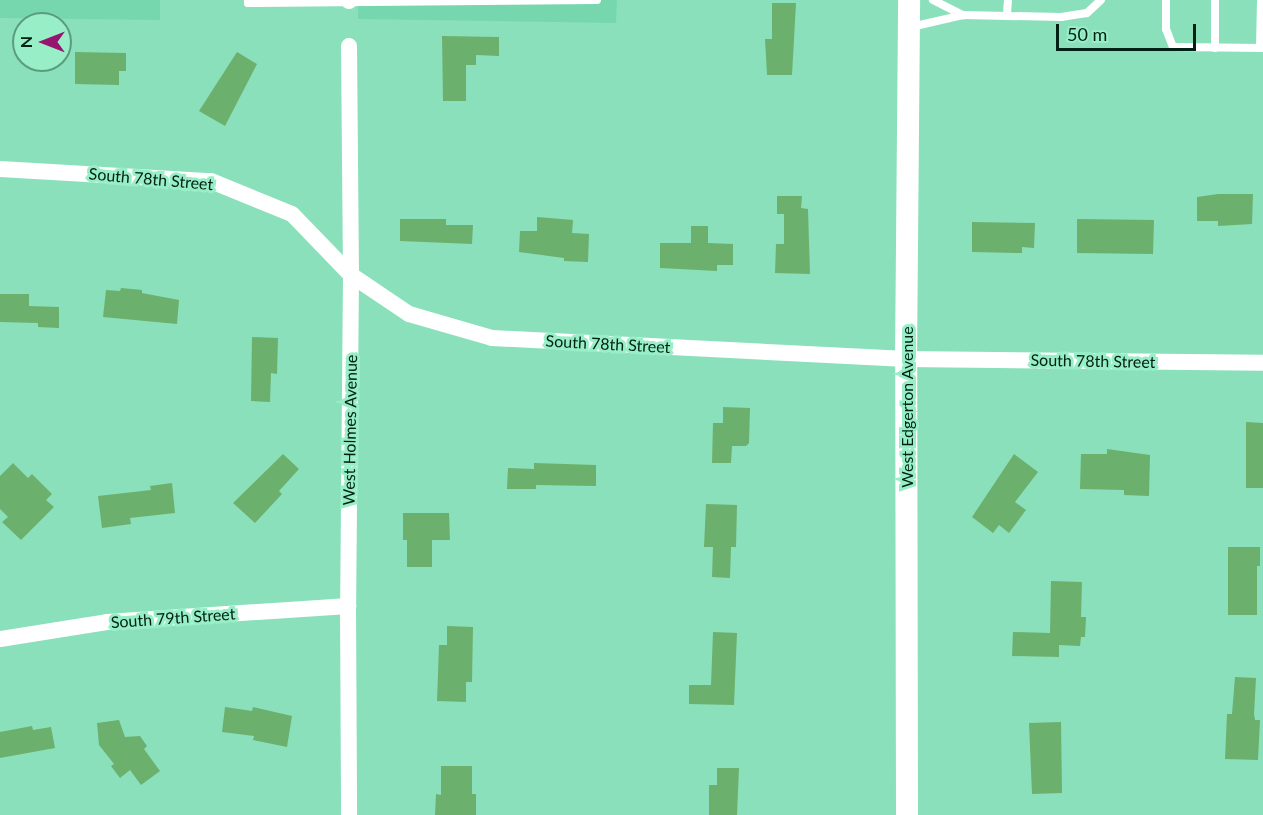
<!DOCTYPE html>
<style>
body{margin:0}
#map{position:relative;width:1263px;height:815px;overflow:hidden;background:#8ae0ba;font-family:Lato,sans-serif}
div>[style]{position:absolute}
.built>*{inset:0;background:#76d7ae}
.building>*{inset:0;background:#6cb06d}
.lane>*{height:8px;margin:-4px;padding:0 4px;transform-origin:4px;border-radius:4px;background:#fff}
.street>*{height:16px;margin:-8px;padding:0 8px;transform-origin:8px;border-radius:8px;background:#fff}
.secondary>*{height:22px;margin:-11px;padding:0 11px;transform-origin:11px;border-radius:11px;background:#fff}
span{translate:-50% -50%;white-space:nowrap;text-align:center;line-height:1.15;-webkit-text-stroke:6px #97eec7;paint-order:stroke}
.street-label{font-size:16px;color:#002113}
.north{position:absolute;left:12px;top:12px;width:60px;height:60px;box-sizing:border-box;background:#97eec7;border:2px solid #5b9c7f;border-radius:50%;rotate:270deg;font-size:16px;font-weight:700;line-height:24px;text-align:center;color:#002113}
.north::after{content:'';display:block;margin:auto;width:21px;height:27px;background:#96166f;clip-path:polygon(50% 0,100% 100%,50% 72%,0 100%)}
.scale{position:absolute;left:1056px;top:24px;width:140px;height:27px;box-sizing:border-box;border:3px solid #002113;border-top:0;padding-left:8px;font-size:18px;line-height:21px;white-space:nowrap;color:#002113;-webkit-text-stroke:4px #97eec7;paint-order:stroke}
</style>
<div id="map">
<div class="built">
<div style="clip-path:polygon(0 0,160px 0,160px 20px,0 18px)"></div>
<div style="clip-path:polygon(358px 0,617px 0,616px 23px,358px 19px)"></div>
</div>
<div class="building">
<div style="clip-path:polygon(772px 3px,796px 3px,792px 75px,767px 75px,765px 39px,772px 39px)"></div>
<div style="clip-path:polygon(442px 36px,499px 37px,499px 56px,476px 55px,476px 65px,466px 65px,466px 101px,443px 101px)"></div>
<div style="clip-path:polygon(75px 52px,126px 53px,126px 71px,119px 71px,119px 85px,75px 84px)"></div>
<div style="clip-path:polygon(237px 52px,257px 64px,225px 126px,199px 111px)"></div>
<div style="clip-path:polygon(1218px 194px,1253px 194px,1252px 224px,1218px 226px,1218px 221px,1197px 221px,1197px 197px)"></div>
<div style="clip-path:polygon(777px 196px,802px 196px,801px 208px,808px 209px,810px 274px,775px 273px,776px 244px,784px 244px,784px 214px,777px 214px)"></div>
<div style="clip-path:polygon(537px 217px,573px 220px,572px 233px,589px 234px,588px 262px,564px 261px,564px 258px,519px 252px,520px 231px,537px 231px)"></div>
<div style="clip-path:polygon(400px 219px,446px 219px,446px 225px,473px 225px,472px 244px,400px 241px)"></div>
<div style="clip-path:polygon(1077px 219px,1154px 220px,1153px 254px,1077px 253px)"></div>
<div style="clip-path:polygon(972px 222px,1035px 223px,1034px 248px,1022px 247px,1022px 253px,972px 252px)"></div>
<div style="clip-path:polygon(691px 226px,708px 226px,708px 243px,733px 244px,733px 265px,717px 265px,717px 271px,660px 268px,660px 243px,691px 243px)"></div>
<div style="clip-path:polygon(121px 288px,142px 290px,142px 293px,179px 300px,177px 324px,103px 317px,106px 290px,120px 291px)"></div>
<div style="clip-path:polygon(0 294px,29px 294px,29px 306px,59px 307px,59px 328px,38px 327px,38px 323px,0 322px)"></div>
<div style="clip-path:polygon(252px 337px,278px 338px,277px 374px,271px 373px,270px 402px,251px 401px)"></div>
<div style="clip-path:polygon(723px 407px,750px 408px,749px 443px,746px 446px,732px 446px,731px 463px,712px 463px,713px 423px,723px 423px)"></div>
<div style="clip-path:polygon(1246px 422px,1263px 423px,1263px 488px,1246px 488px)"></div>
<div style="clip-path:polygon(1107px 449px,1150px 455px,1149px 496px,1124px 495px,1124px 490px,1080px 489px,1081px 454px,1107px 454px)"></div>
<div style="clip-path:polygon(283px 454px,299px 469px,279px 491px,282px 494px,255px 523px,233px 503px)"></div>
<div style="clip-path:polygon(1014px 454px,1038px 472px,1015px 502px,1026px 510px,1009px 533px,999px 525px,993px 533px,972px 517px)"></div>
<div style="clip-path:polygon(13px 463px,28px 478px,32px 474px,52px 494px,46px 500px,54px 507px,21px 540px,2px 522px,8px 517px,0 509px,0 476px)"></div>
<div style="clip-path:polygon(534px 463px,596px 465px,596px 486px,536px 485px,536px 489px,507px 489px,508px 468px,534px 469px)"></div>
<div style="clip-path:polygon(172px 483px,175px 513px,130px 518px,131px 524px,102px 528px,98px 496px,151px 490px,150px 486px)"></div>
<div style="clip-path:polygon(706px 504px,737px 505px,736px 547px,731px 547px,730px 578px,712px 577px,713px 547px,704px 547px)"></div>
<div style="clip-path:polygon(403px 513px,449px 513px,450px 540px,432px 540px,432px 567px,407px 567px,407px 540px,403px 540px)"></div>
<div style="clip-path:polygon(1228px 547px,1260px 547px,1260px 566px,1257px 566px,1257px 615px,1228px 615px)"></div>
<div style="clip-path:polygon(1051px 581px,1082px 582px,1081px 617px,1086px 617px,1085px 637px,1081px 637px,1080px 646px,1059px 645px,1059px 657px,1012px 656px,1013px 632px,1050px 633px)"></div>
<div style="clip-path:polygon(447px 626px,473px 627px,472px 682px,466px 682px,466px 702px,437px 701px,439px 645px,447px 645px)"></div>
<div style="clip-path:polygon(713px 632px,737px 633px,734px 705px,689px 704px,689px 685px,711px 685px)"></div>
<div style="clip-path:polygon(1235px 677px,1256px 678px,1254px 714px,1255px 720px,1260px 720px,1258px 760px,1225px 759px,1227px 714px,1232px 714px)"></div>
<div style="clip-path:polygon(225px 707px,252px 711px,253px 707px,292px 716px,287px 747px,253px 740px,254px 736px,222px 732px)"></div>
<div style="clip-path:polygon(119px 720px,125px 737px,140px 736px,147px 746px,144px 749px,160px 771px,141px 785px,130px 770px,120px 778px,111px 766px,114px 764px,99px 745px,97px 723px)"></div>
<div style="clip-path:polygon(1061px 722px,1062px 793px,1032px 794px,1029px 723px)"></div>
<div style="clip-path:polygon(32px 726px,33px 730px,51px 727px,55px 748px,0 758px,0 732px)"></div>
<div style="clip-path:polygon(441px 766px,472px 766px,472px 794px,476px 794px,476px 815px,435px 815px,436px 794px,441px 795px)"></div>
<div style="clip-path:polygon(717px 768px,739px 768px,737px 815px,709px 815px,709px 785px,717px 785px)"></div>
</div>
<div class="lane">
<div style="left:248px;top:0;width:3px;rotate:90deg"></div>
<div style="left:248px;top:3px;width:349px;rotate:-0.5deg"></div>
<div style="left:933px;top:0;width:34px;rotate:27deg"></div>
<div style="left:1166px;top:0;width:29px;rotate:90deg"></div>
<div style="left:1166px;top:29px;width:19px;rotate:69deg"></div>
<div style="left:1173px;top:47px;width:90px;rotate:0.6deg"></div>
<div style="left:1215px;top:0;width:48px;rotate:90deg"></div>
<div style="left:1007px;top:14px;width:14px;rotate:-86deg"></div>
<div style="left:911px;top:27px;width:53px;rotate:-13deg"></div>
<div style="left:963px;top:15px;width:98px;rotate:1.2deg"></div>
<div style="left:1061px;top:17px;width:26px;rotate:-9deg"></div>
<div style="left:1087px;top:13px;width:19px;rotate:-43deg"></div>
<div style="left:1260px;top:48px;width:48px;rotate:-88.8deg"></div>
</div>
<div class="street">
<div style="left:349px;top:0;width:1px;rotate:90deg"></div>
<div style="left:349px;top:46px;width:229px;rotate:89.5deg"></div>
<div style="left:351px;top:275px;width:331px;rotate:90.5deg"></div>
<div style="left:348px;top:606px;width:209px;rotate:89.7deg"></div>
<div style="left:0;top:169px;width:211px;rotate:3.3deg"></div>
<div style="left:211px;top:181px;width:87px;rotate:22.2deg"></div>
<div style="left:292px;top:214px;width:85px;rotate:46deg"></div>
<div style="left:351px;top:275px;width:70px;rotate:33.9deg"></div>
<div style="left:409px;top:314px;width:86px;rotate:16.1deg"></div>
<div style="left:492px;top:338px;width:415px;rotate:2.9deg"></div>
<div style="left:906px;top:359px;width:357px;rotate:0.6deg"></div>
<div style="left:0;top:639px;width:108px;rotate:-9deg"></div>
<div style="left:107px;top:622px;width:242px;rotate:-3.8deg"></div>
</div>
<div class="secondary">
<div style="left:907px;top:815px;width:456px;rotate:-90.1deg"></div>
<div style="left:906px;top:359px;width:359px;rotate:-89.5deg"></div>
</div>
<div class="street-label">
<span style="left:151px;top:179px;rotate:5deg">South 78th Street</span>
<span style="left:608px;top:344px;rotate:3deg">South 78th Street</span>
<span style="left:1093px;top:361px;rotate:1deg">South 78th Street</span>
<span style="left:907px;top:407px;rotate:-90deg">West Edgerton Avenue</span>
<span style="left:350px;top:430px;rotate:-89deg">West Holmes Avenue</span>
<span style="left:173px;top:618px;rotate:-4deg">South 79th Street</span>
</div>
<div class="north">N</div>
<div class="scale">50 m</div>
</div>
